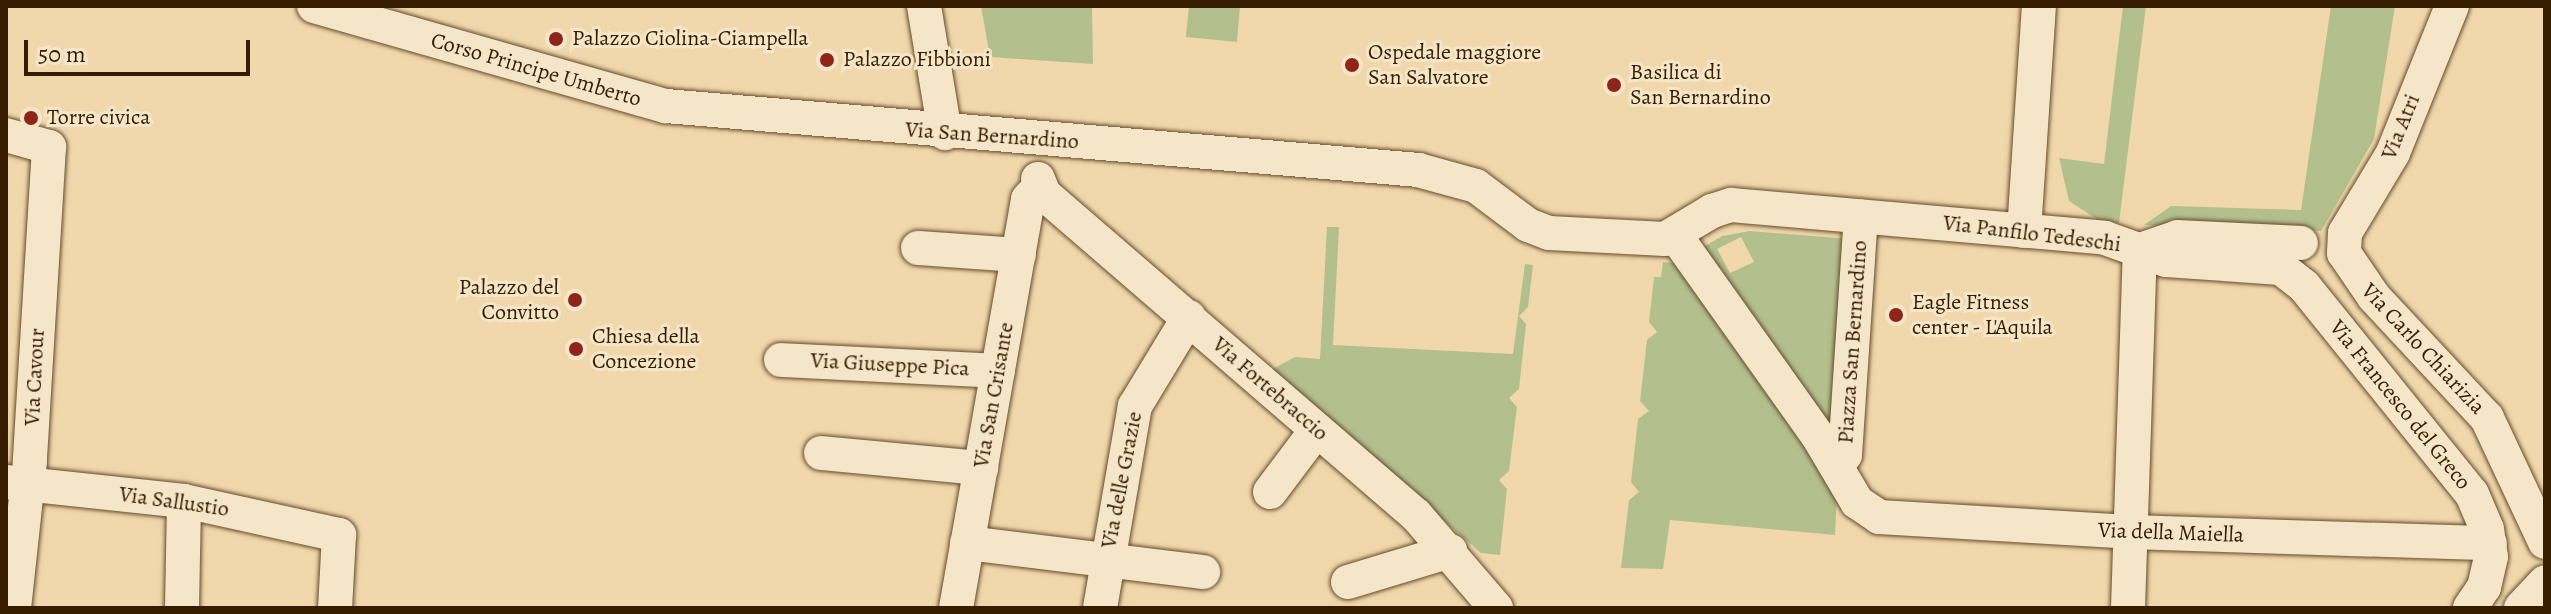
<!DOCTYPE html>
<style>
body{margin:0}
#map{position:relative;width:2551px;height:614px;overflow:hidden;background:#f0d8ac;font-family:Alegreya,serif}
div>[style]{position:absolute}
.green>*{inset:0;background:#b3c08e}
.roads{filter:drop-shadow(0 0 2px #654c2b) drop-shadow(0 0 2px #654c2b)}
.street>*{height:34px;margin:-17px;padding:0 17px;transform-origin:17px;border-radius:17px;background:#f5e6c9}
.dots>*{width:22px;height:22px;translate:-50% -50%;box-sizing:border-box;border:4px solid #f5e6c9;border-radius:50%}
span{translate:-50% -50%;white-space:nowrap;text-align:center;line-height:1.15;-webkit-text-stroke:6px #f5e6c9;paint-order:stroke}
.poi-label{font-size:22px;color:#371d00}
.left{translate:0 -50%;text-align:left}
.right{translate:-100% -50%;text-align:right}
.street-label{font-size:22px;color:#371d00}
.frame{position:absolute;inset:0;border:8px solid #371d00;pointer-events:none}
.scale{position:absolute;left:24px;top:40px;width:226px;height:36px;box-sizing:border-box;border:4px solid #371d00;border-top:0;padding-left:10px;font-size:24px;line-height:28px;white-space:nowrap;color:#371d00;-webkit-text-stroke:6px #f5e6c9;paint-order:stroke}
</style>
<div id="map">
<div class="green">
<div style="clip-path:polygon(981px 6px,1092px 6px,1093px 64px,990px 57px)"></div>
<div style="clip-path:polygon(1189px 6px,1240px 6px,1237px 42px,1186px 37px)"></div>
<div style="clip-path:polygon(2123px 6px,2146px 6px,2119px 223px,2098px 220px,2069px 201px,2059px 158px,2104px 164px)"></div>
<div style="clip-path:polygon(2331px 6px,2395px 6px,2374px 139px,2321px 231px,2144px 225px,2171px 206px,2301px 210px)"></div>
<div style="clip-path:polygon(1327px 227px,1339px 227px,1333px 345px,1513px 354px,1525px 264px,1533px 265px,1528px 307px,1519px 316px,1526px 324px,1519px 389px,1509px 398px,1517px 407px,1509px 471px,1499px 480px,1507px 489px,1500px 555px,1481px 553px,1271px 370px,1295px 357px,1320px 359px)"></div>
<div style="clip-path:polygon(evenodd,1750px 231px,1850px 239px,1836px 451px,1697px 251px,1722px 236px,1750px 231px,1741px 237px,1754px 262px,1730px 273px,1717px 249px,1741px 237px)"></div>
<div style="clip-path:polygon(1663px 262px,1688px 264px,1837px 491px,1835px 535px,1670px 520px,1663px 569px,1621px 568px,1629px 500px,1639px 492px,1631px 482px,1638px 419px,1649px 411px,1640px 401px,1647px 340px,1657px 332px,1649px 322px,1654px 277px,1661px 277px)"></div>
</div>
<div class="roads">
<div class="street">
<div style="left:314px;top:6px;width:366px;rotate:15.9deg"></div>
<div style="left:666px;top:106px;width:755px;rotate:4.86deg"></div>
<div style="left:1418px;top:170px;width:60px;rotate:15.4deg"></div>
<div style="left:1476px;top:186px;width:65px;rotate:36.9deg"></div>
<div style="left:1528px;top:225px;width:22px;rotate:21deg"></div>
<div style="left:1549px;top:233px;width:116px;rotate:3deg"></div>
<div style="left:1665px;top:239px;width:55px;rotate:-30.8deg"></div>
<div style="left:1712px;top:211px;width:20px;rotate:-18deg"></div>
<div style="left:1731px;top:205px;width:375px;rotate:5deg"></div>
<div style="left:2105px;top:238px;width:65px;rotate:19.8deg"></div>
<div style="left:2166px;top:260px;width:115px;rotate:4deg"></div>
<div style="left:2281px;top:268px;width:29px;rotate:38deg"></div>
<div style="left:2304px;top:286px;width:267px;rotate:51.1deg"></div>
<div style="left:2472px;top:494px;width:38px;rotate:67deg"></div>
<div style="left:2487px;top:529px;width:28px;rotate:82deg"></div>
<div style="left:2491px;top:557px;width:31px;rotate:103deg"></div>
<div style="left:2484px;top:587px;width:25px;rotate:124deg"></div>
<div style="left:924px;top:6px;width:129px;rotate:80.6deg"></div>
<div style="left:2452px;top:6px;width:158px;rotate:111.9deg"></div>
<div style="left:2393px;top:153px;width:93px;rotate:121deg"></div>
<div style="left:2345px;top:233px;width:20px;rotate:93deg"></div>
<div style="left:2344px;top:253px;width:53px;rotate:55.7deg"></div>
<div style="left:2374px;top:297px;width:166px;rotate:47deg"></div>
<div style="left:2487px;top:418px;width:137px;rotate:64.9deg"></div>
<div style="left:6px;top:135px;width:45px;rotate:15.6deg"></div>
<div style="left:49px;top:147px;width:315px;rotate:93.5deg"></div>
<div style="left:30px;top:461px;width:148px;rotate:96.2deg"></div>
<div style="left:1038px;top:179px;width:16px;rotate:68deg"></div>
<div style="left:1044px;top:194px;width:491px;rotate:40.8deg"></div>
<div style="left:1416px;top:515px;width:123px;rotate:49.3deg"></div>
<div style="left:2024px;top:231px;width:225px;rotate:-86.2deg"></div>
<div style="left:1675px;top:235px;width:247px;rotate:54.6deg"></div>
<div style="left:1818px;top:436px;width:77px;rotate:59.4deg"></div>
<div style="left:1857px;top:502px;width:27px;rotate:34deg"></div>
<div style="left:1879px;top:517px;width:251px;rotate:3.4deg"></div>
<div style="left:2130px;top:532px;width:360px;rotate:1.8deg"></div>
<div style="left:918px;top:248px;width:101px;rotate:4deg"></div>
<div style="left:2140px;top:250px;width:40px;rotate:-18.9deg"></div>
<div style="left:2178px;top:237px;width:123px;rotate:2.8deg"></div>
<div style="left:781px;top:360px;width:217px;rotate:2.9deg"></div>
<div style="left:821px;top:453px;width:161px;rotate:5.4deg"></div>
<div style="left:1836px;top:466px;width:14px;rotate:-51deg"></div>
<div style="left:1845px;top:455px;width:239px;rotate:-86.2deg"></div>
<div style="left:6px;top:482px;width:179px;rotate:6.1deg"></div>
<div style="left:184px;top:501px;width:159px;rotate:12.4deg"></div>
<div style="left:339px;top:535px;width:73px;rotate:93.1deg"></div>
<div style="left:1270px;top:492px;width:76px;rotate:-53deg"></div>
<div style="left:967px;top:543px;width:238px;rotate:7deg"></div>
<div style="left:1348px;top:582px;width:107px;rotate:-16.9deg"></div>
<div style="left:182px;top:608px;width:107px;rotate:-88.9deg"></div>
<div style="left:956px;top:608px;width:415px;rotate:-80deg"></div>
<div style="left:1028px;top:199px;width:16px;rotate:-47deg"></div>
<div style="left:1100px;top:608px;width:205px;rotate:-80.2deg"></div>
<div style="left:1135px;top:406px;width:104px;rotate:-58.8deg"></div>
<div style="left:2128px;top:608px;width:358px;rotate:-88.1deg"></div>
<div style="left:2521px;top:608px;width:35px;rotate:-47deg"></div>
</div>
</div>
<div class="dots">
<div style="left:556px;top:39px;background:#8f2418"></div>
<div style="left:827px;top:60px;background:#8f2418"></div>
<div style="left:1352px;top:65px;background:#8f2418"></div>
<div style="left:1614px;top:85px;background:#8f2418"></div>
<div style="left:31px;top:118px;background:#8f2418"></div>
<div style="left:575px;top:300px;background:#8f2418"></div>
<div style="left:1896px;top:315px;background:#8f2418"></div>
<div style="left:576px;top:349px;background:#8f2418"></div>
</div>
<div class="poi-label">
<span class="left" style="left:572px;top:39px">Palazzo Ciolina-Ciampella</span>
<span class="left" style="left:1368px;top:65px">Ospedale maggiore<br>San Salvatore</span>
<span class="left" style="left:843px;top:60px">Palazzo Fibbioni</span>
<span class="left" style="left:1630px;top:85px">Basilica di<br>San Bernardino</span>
<span class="left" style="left:47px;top:118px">Torre civica</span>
<span class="right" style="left:559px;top:300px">Palazzo del<br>Convitto</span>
<span class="left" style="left:1912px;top:315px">Eagle Fitness<br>center - L'Aquila</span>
<span class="left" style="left:592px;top:349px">Chiesa della<br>Concezione</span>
</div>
<div class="street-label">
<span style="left:536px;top:70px;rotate:16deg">Corso Principe Umberto</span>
<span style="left:2401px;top:127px;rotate:-68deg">Via Atri</span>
<span style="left:992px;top:136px;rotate:4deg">Via San Bernardino</span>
<span style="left:2032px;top:234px;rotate:7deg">Via Panfilo Tedeschi</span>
<span style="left:1853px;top:342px;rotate:-86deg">Piazza San Bernardino</span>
<span style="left:2423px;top:349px;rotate:47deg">Via Carlo Chiarizia</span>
<span style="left:890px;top:365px;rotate:3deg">Via Giuseppe Pica</span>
<span style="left:35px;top:377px;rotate:-87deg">Via Cavour</span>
<span style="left:1270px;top:389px;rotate:41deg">Via Fortebraccio</span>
<span style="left:994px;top:395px;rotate:-80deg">Via San Crisante</span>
<span style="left:2400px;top:405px;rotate:51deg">Via Francesco del Greco</span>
<span style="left:1122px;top:480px;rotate:-79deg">Via delle Grazie</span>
<span style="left:174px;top:502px;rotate:8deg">Via Sallustio</span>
<span style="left:2171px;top:533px;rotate:2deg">Via della Maiella</span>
</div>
<div class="frame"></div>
<div class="scale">50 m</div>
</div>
